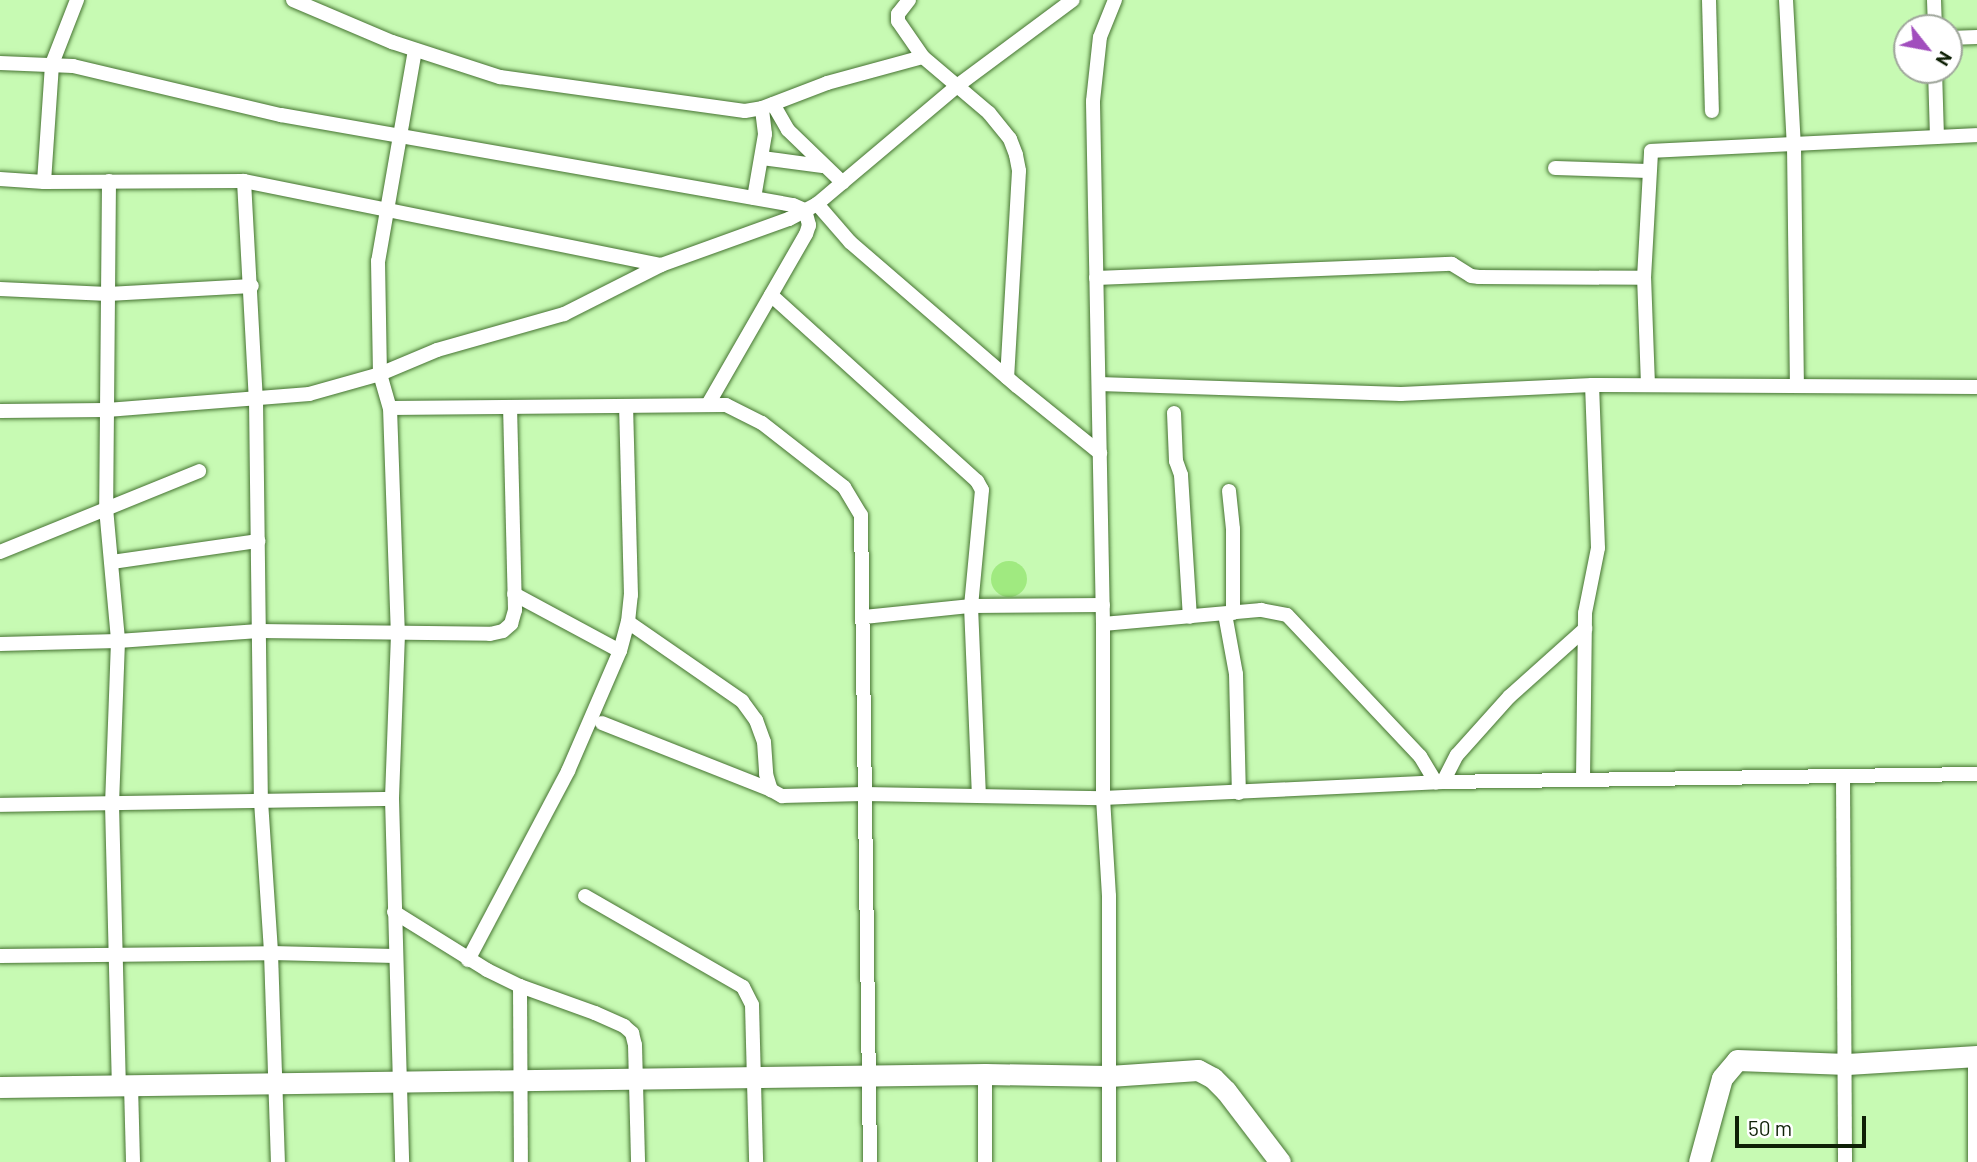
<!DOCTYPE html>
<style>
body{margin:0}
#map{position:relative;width:1977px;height:1162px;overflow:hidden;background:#c7fab3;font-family:Barlow,sans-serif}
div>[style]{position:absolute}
.green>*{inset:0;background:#a0ea80}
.round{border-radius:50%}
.roads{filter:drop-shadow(0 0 2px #467332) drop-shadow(0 0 2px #467332)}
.street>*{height:14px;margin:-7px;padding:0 7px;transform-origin:7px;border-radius:7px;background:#fff}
.secondary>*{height:21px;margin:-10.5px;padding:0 10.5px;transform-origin:10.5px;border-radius:10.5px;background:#fff}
span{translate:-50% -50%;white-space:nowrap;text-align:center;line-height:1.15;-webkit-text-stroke:5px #fff;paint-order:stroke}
.north{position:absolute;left:1893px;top:14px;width:70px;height:70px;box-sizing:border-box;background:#fff;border:2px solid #9fa69b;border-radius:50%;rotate:121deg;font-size:19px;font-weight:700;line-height:28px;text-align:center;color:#0e2006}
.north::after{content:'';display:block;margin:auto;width:24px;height:32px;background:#a14ebd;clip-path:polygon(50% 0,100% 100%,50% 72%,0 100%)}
.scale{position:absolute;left:1735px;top:1116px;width:131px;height:32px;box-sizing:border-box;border:4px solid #0e2006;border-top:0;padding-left:9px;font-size:21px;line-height:24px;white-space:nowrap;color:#0e2006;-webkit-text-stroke:5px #fff;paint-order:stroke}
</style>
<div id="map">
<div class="green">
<div class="round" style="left:991px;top:561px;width:36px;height:36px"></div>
</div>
<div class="roads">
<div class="street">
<div style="left:293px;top:0;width:108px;rotate:23deg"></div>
<div style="left:392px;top:42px;width:114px;rotate:18deg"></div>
<div style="left:500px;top:77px;width:247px;rotate:7.9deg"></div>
<div style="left:745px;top:111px;width:17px;rotate:-10deg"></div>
<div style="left:762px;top:108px;width:70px;rotate:-21deg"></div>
<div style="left:827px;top:83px;width:99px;rotate:-15.2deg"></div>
<div style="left:923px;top:57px;width:87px;rotate:40.3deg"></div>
<div style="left:989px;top:113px;width:33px;rotate:51deg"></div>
<div style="left:1010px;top:139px;width:17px;rotate:69deg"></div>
<div style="left:1016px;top:155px;width:16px;rotate:79deg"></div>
<div style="left:1019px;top:171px;width:207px;rotate:93.3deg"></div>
<div style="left:909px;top:0;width:18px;rotate:128deg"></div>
<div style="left:898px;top:14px;width:7px;rotate:90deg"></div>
<div style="left:898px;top:21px;width:44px;rotate:55.2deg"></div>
<div style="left:1709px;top:0;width:111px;rotate:88.5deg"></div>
<div style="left:1786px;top:0;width:146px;rotate:86.9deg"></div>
<div style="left:1794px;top:146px;width:238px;rotate:89.3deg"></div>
<div style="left:1934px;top:0;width:28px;rotate:88deg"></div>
<div style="left:1949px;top:38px;width:28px;rotate:-2deg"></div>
<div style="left:415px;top:50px;width:214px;rotate:99.9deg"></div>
<div style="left:378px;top:261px;width:113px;rotate:89deg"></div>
<div style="left:380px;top:374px;width:35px;rotate:74deg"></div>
<div style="left:390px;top:408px;width:336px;rotate:-0.5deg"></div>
<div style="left:726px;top:405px;width:40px;rotate:26.6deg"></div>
<div style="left:762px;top:423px;width:104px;rotate:38deg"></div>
<div style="left:844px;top:487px;width:33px;rotate:59deg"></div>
<div style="left:861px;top:515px;width:647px;rotate:89.2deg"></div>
<div style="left:0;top:63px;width:73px;rotate:2.4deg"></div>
<div style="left:73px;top:66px;width:214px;rotate:13.3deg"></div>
<div style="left:281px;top:115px;width:520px;rotate:9.97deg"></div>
<div style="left:793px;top:205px;width:13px;rotate:23deg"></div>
<div style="left:805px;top:210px;width:16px;rotate:75deg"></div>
<div style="left:809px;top:225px;width:9px;rotate:108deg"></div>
<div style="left:806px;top:234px;width:195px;rotate:119.9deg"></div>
<div style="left:1935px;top:70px;width:67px;rotate:88.3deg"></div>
<div style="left:773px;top:104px;width:30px;rotate:60deg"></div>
<div style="left:788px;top:130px;width:76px;rotate:43.9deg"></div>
<div style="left:762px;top:158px;width:61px;rotate:7.6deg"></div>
<div style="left:1555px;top:168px;width:94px;rotate:1.8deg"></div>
<div style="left:0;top:179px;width:44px;rotate:3.9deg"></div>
<div style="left:44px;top:182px;width:200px;rotate:-0.3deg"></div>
<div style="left:244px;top:181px;width:425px;rotate:11.4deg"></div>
<div style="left:109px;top:181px;width:327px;rotate:90.5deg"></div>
<div style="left:106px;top:508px;width:134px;rotate:84.8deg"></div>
<div style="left:118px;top:641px;width:163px;rotate:92.1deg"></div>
<div style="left:112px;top:804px;width:281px;rotate:88.6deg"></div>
<div style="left:244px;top:181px;width:219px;rotate:86.9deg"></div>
<div style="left:256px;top:400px;width:401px;rotate:89.3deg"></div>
<div style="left:261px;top:801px;width:152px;rotate:86.2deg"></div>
<div style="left:271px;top:953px;width:209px;rotate:88.1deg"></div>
<div style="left:44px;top:182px;width:118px;rotate:-86.1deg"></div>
<div style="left:52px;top:64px;width:69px;rotate:-68.7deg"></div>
<div style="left:754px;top:198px;width:65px;rotate:-80.2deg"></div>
<div style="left:765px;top:134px;width:26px;rotate:-97deg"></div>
<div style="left:817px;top:204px;width:50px;rotate:49deg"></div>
<div style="left:850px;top:242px;width:221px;rotate:40.8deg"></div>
<div style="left:1017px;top:386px;width:107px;rotate:38.9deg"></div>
<div style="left:1096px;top:278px;width:356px;rotate:-2.3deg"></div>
<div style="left:1452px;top:264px;width:22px;rotate:32deg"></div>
<div style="left:1471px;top:276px;width:8px;rotate:7deg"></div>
<div style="left:1479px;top:277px;width:165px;rotate:0.3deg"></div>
<div style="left:0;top:289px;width:108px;rotate:2.7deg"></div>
<div style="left:108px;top:294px;width:144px;rotate:-3.2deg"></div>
<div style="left:771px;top:295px;width:278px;rotate:42.1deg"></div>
<div style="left:977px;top:481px;width:10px;rotate:61deg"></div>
<div style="left:982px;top:490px;width:117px;rotate:95.4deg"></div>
<div style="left:971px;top:606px;width:188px;rotate:87.6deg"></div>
<div style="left:1099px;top:384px;width:302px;rotate:1.9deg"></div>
<div style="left:1401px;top:394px;width:191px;rotate:-2.7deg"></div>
<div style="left:1592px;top:385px;width:385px;rotate:0.3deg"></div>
<div style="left:1648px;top:385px;width:107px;rotate:-92.1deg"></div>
<div style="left:1644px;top:278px;width:127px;rotate:-86.8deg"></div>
<div style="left:1651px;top:151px;width:326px;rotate:-2.8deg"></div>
<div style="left:390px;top:408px;width:226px;rotate:88deg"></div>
<div style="left:398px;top:634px;width:165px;rotate:92.1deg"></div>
<div style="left:392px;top:799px;width:363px;rotate:88.4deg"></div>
<div style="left:0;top:411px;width:107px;rotate:-0.5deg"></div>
<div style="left:107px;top:410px;width:203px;rotate:-4.5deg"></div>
<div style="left:309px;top:394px;width:74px;rotate:-15.7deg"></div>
<div style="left:380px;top:374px;width:62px;rotate:-22.8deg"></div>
<div style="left:437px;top:350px;width:132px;rotate:-15.8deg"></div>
<div style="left:564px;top:314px;width:109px;rotate:-26.8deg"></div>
<div style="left:661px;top:265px;width:136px;rotate:-19.8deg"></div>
<div style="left:789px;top:219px;width:32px;rotate:-28deg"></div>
<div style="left:817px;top:204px;width:183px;rotate:-40.1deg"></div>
<div style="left:957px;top:86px;width:144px;rotate:-36.6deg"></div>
<div style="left:1174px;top:413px;width:48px;rotate:87.6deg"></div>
<div style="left:1176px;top:461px;width:15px;rotate:70deg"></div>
<div style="left:1181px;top:475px;width:142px;rotate:86.4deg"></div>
<div style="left:1229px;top:491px;width:38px;rotate:84deg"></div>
<div style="left:1233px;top:529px;width:84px;rotate:90deg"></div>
<div style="left:0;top:552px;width:215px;rotate:-22.1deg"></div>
<div style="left:112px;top:562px;width:148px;rotate:-8.2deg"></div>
<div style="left:514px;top:594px;width:120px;rotate:28.3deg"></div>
<div style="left:1225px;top:614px;width:61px;rotate:79.6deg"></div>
<div style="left:1236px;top:674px;width:119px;rotate:88.6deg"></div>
<div style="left:864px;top:617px;width:108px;rotate:-5.9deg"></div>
<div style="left:971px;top:606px;width:132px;rotate:-0.4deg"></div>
<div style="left:628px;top:622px;width:139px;rotate:34.7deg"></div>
<div style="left:742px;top:701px;width:24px;rotate:54deg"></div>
<div style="left:756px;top:720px;width:23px;rotate:70deg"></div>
<div style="left:764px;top:742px;width:32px;rotate:86deg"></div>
<div style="left:766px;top:774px;width:17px;rotate:73deg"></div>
<div style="left:771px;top:790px;width:13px;rotate:29deg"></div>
<div style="left:782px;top:796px;width:82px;rotate:-1.4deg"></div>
<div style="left:864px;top:794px;width:239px;rotate:1deg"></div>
<div style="left:1103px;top:798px;width:340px;rotate:-2.7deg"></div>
<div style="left:1443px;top:782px;width:534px;rotate:-0.86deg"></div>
<div style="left:1103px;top:624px;width:159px;rotate:-5.1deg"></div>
<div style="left:1261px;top:610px;width:26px;rotate:11deg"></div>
<div style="left:1287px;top:615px;width:194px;rotate:46.7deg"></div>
<div style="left:1420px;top:756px;width:31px;rotate:59deg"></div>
<div style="left:0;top:644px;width:118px;rotate:-1.5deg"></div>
<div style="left:118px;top:641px;width:141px;rotate:-4.1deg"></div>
<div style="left:259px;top:631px;width:231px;rotate:0.7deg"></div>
<div style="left:490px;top:634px;width:13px;rotate:-13deg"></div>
<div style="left:503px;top:631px;width:11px;rotate:-41deg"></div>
<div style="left:511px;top:624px;width:15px;rotate:-74deg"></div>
<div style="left:515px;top:610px;width:202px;rotate:-91.4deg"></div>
<div style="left:602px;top:723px;width:182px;rotate:21.6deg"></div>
<div style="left:1843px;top:776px;width:386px;rotate:89.7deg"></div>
<div style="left:1583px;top:780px;width:167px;rotate:-89.3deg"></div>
<div style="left:1585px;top:613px;width:66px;rotate:-78.7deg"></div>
<div style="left:1598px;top:548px;width:163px;rotate:-92.1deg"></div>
<div style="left:1443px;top:782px;width:30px;rotate:-63deg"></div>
<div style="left:1457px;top:755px;width:79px;rotate:-48.1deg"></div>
<div style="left:1510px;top:696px;width:101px;rotate:-41.8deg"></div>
<div style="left:0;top:805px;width:392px;rotate:-0.9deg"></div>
<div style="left:585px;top:896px;width:182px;rotate:29.9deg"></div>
<div style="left:743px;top:987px;width:20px;rotate:63deg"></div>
<div style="left:752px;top:1005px;width:157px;rotate:88.5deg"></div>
<div style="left:394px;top:912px;width:110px;rotate:31.9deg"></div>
<div style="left:487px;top:970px;width:37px;rotate:26deg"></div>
<div style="left:520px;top:986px;width:80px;rotate:19.8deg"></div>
<div style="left:595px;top:1013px;width:32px;rotate:24deg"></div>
<div style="left:624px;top:1026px;width:11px;rotate:41deg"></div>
<div style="left:632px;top:1033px;width:12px;rotate:76deg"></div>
<div style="left:635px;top:1045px;width:117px;rotate:88.5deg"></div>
<div style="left:0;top:956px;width:271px;rotate:-0.6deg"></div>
<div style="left:271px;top:953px;width:124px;rotate:1.4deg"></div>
<div style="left:468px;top:960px;width:214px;rotate:-62.1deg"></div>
<div style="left:568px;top:771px;width:131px;rotate:-66.6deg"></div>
<div style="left:620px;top:651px;width:30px;rotate:-75deg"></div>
<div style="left:628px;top:622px;width:27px;rotate:-84deg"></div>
<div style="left:631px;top:595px;width:187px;rotate:-91.5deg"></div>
<div style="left:520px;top:986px;width:176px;rotate:89.7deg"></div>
<div style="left:1975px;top:1056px;width:106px;rotate:90deg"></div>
<div style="left:985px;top:1074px;width:88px;rotate:90deg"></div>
<div style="left:131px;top:1085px;width:77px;rotate:88.5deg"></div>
<div style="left:1109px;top:1162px;width:266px;rotate:-90deg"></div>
<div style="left:1109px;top:896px;width:98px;rotate:-93.5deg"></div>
<div style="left:1103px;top:798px;width:174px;rotate:-90deg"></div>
<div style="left:1103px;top:624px;width:523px;rotate:-91.1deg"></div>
<div style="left:1093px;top:101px;width:64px;rotate:-83.8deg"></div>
<div style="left:1100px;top:37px;width:40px;rotate:-68deg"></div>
</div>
<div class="secondary">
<div style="left:0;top:1087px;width:985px;rotate:-0.76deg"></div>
<div style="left:985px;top:1074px;width:124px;rotate:0.9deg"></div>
<div style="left:1109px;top:1076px;width:89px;rotate:-3.9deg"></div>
<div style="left:1198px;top:1070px;width:17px;rotate:28deg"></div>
<div style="left:1213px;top:1078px;width:18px;rotate:45deg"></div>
<div style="left:1226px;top:1091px;width:89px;rotate:52.7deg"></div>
<div style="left:1699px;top:1162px;width:87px;rotate:-74.7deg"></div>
<div style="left:1722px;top:1078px;width:23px;rotate:-50deg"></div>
<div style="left:1737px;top:1060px;width:110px;rotate:2.1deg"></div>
<div style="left:1847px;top:1064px;width:130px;rotate:-3.5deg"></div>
</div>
</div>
<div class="north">N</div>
<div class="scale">50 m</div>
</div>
